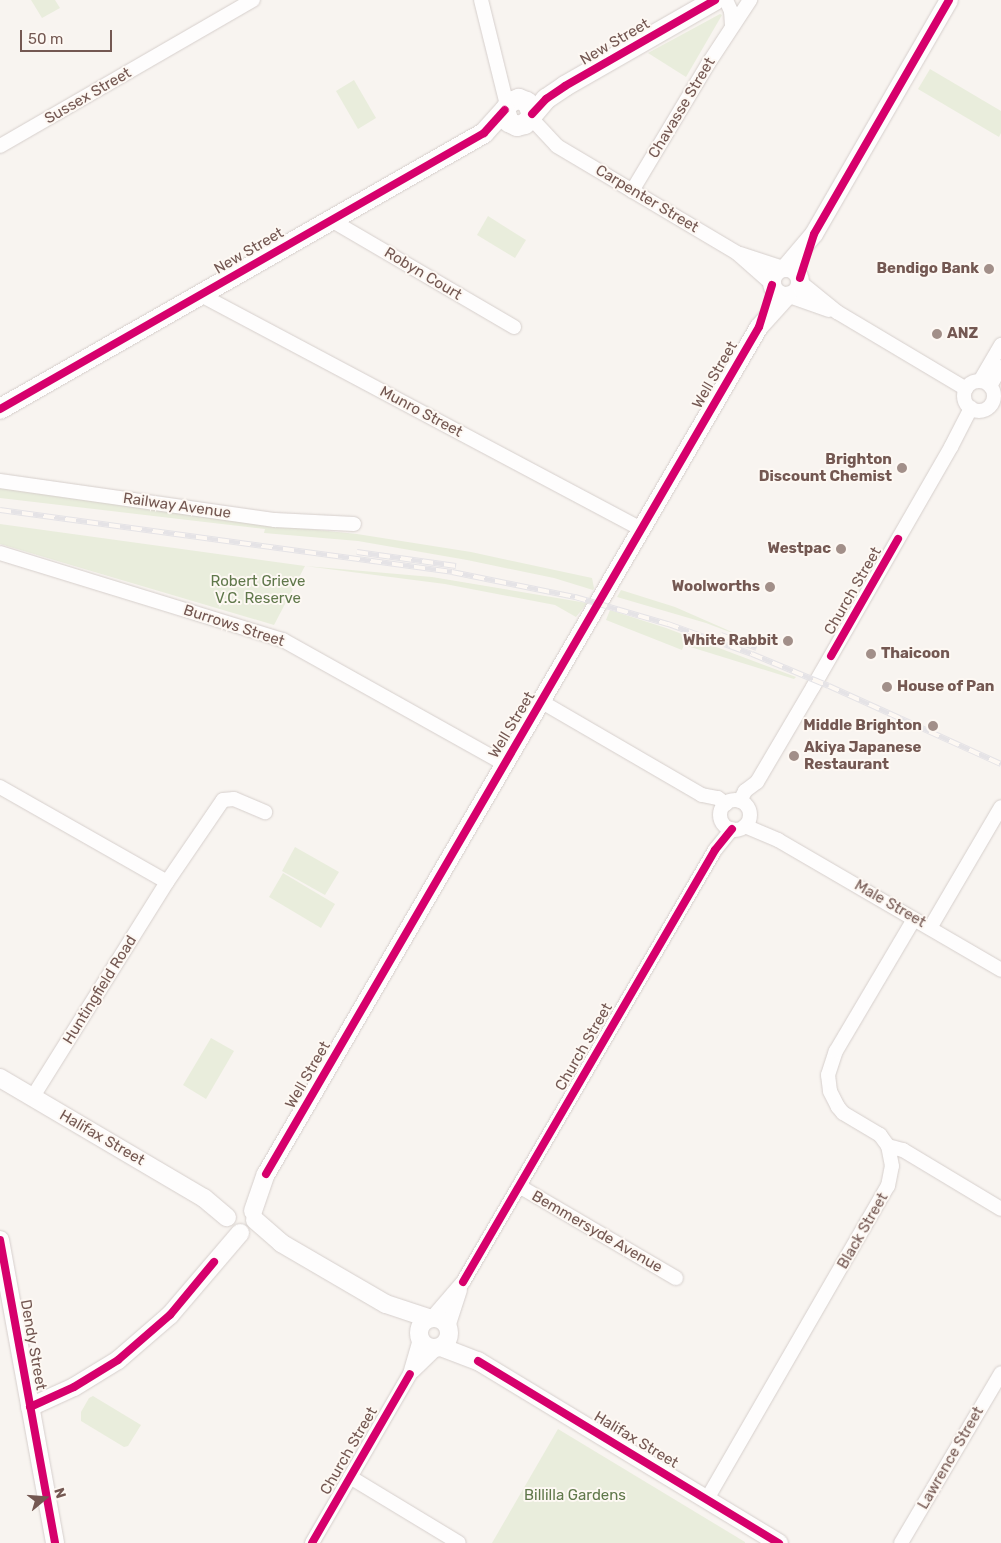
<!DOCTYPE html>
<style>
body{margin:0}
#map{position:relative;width:1001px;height:1543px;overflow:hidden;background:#f8f4f0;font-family:Rubik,sans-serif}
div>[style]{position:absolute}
.green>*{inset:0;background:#e9eddc}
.roads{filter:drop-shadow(0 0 1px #d6cfcc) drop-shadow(0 0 1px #d6cfcc)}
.minor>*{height:14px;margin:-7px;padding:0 7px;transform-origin:7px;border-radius:7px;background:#fefdfd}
.minor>.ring{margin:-7px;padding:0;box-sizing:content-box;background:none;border:14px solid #fefdfd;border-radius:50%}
.tertiary>*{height:18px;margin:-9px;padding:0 9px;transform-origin:9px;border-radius:9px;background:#fefdfd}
.tertiary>.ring{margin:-9px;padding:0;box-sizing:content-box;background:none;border:18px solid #fefdfd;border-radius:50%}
.secondary>*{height:20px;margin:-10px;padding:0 10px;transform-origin:10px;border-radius:10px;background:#fefdfd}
.rail>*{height:5.5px;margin-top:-2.75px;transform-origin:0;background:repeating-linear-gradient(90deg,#fdf8f3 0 11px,#e5e3e6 0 22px);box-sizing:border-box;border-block:1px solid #e5e3e6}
.cycleway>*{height:8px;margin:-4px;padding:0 4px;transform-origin:4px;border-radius:4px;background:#d6006c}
.dots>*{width:14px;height:14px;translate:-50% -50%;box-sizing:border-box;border:2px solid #fdf8f3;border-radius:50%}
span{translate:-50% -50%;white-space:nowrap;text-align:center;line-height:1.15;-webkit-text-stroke:4px #fdf8f3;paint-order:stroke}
.street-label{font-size:15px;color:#745852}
.poi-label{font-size:15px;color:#745852;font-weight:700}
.right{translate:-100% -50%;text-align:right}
.left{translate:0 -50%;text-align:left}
.park-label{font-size:15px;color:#60784b}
.north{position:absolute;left:20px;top:1473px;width:50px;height:50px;-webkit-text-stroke:4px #fdf8f3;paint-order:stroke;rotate:72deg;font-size:14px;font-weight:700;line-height:20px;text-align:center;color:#745852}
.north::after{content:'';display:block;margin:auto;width:18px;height:22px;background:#745852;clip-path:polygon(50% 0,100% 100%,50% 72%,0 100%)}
.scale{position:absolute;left:20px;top:30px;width:92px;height:22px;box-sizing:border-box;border:2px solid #745852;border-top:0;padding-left:6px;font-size:15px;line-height:18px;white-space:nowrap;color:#745852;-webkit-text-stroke:4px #fdf8f3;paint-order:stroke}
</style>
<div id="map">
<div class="green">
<div style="clip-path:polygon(31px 0,55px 0,60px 8px,42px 18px)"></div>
<div style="clip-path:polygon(720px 14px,722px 15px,686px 77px,648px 53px)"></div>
<div style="clip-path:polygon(930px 69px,1001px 111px,1001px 133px,999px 137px,918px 89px)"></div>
<div style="clip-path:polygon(354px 80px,376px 118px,358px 129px,336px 91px)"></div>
<div style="clip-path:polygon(488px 216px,526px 240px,515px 258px,477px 235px)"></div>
<div style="clip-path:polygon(0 487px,269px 525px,357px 534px,471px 552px,592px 578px,594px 588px,593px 590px,554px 578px,467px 560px,358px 541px,264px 533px,265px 529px,0 498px)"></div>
<div style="clip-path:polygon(0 524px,305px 566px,432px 577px,587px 603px,576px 617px,555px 605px,445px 584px,305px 566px,274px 625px,0 544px)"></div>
<div style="clip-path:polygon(621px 590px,675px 607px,748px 639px,706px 623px,617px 597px)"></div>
<div style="clip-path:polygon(610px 610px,666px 628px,796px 677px,794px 679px,684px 645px,682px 650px,606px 620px)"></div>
<div style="clip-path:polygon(295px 847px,339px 872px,325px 895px,282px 871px)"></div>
<div style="clip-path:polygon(283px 873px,335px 904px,321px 928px,269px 897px)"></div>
<div style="clip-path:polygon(211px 1038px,234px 1051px,206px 1099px,183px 1085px)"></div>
<div style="clip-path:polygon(93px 1396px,141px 1425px,128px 1446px,124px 1447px,81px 1421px,81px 1412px,89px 1398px)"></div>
<div style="clip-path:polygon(558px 1429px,745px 1542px,745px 1543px,492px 1543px)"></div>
</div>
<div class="roads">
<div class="minor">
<div style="left:481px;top:0;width:108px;rotate:76.1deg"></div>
<div style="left:726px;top:0;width:12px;rotate:66deg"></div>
<div style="left:731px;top:11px;width:15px;rotate:86deg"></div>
<div style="left:531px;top:118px;width:38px;rotate:47deg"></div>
<div style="left:557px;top:146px;width:209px;rotate:30.7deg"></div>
<div style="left:737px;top:253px;width:45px;rotate:41.4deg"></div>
<div style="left:0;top:146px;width:292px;rotate:-30deg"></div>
<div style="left:632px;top:191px;width:148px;rotate:-59.1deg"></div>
<div style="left:708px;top:64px;width:77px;rotate:-56.7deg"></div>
<div style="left:331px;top:220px;width:212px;rotate:30.3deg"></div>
<div style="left:740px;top:254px;width:45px;rotate:18deg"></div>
<div style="left:800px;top:282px;width:48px;rotate:39deg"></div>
<div style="left:837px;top:312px;width:150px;rotate:30.8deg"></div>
<div style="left:201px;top:295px;width:499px;rotate:28deg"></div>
<div style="left:789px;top:296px;width:42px;rotate:19.3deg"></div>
<div style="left:980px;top:381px;width:42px;rotate:-59.7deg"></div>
<div class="ring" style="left:964px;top:381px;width:16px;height:16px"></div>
<div style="left:990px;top:386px;width:22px;rotate:-60deg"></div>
<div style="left:0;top:481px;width:278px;rotate:8.1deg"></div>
<div style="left:275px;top:520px;width:79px;rotate:2.9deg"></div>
<div style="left:0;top:553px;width:296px;rotate:17.1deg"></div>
<div style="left:283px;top:640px;width:254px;rotate:29.2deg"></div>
<div style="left:542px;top:702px;width:185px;rotate:30.2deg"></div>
<div style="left:702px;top:795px;width:16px;rotate:11deg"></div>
<div style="left:718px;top:798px;width:10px;rotate:37deg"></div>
<div style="left:0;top:787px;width:192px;rotate:29.6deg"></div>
<div style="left:167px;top:882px;width:255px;rotate:122deg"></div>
<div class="ring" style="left:720px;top:800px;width:16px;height:16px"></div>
<div style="left:740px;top:801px;width:11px;rotate:-63deg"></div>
<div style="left:745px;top:791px;width:15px;rotate:-37deg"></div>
<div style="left:757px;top:782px;width:110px;rotate:-59.5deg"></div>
<div style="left:813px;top:687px;width:277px;rotate:-60.1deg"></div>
<div style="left:951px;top:447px;width:44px;rotate:-62.9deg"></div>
<div style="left:745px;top:826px;width:36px;rotate:23deg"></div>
<div style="left:778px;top:840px;width:258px;rotate:30.2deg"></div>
<div style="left:167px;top:882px;width:99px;rotate:-55.7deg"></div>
<div style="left:223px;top:800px;width:11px;rotate:-5deg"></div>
<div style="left:234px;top:799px;width:34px;rotate:23deg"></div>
<div style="left:930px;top:928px;width:140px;rotate:-59.6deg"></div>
<div style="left:888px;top:1146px;width:16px;rotate:15deg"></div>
<div style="left:903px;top:1150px;width:114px;rotate:31deg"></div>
<div style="left:519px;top:1186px;width:182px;rotate:30.4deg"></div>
<div style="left:432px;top:1318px;width:48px;rotate:-49.3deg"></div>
<div style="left:463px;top:1282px;width:500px;rotate:-59.74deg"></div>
<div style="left:715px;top:850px;width:27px;rotate:-51deg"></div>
<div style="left:448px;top:1327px;width:39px;rotate:-72deg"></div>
<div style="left:413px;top:1371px;width:33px;rotate:-44deg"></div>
<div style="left:350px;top:1477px;width:127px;rotate:31.2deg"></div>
<div style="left:707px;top:1499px;width:362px;rotate:-60deg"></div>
<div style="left:888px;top:1186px;width:20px;rotate:-79deg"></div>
<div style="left:892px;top:1166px;width:20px;rotate:-101deg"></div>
<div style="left:888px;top:1146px;width:14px;rotate:-126deg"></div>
<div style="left:880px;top:1135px;width:43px;rotate:-149.3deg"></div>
<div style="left:843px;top:1113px;width:8px;rotate:-130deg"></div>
<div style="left:838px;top:1107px;width:18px;rotate:-117deg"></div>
<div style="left:830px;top:1091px;width:16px;rotate:-97deg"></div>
<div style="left:828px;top:1075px;width:25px;rotate:-72deg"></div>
<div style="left:836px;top:1051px;width:153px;rotate:-59.4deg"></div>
<div style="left:312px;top:1543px;width:195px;rotate:-59.9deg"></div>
<div style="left:410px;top:1374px;width:35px;rotate:-74deg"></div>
<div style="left:901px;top:1543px;width:197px;rotate:-59.5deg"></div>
</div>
<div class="tertiary">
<div style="left:786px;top:267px;width:43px;rotate:-49.7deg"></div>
<div style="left:814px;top:234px;width:270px;rotate:-60deg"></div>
<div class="ring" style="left:772px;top:268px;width:10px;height:10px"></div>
<div style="left:0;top:1078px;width:237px;rotate:30.5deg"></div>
<div style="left:204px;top:1198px;width:30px;rotate:40deg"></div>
<div style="left:253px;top:1211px;width:39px;rotate:-71deg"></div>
<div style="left:266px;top:1174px;width:980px;rotate:-59.8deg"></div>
<div style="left:759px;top:327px;width:42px;rotate:-47.9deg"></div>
<div style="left:255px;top:1220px;width:35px;rotate:41deg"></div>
<div style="left:281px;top:1243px;width:121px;rotate:30.2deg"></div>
<div style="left:386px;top:1304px;width:44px;rotate:18.4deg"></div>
<div style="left:0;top:1240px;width:308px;rotate:79.7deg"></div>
<div class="ring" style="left:419px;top:1318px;width:12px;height:12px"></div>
<div style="left:441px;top:1347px;width:40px;rotate:21deg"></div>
<div style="left:478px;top:1361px;width:352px;rotate:31.2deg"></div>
<div style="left:30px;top:1407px;width:48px;rotate:-24.4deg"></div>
<div style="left:74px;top:1387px;width:52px;rotate:-31.5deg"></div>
<div style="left:118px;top:1360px;width:69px;rotate:-40.9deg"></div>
<div style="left:170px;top:1315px;width:108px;rotate:-49.5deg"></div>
</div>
<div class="secondary">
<div style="left:532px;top:114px;width:13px;rotate:-113deg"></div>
<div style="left:527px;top:102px;width:9px;rotate:-159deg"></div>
<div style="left:519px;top:99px;width:9px;rotate:162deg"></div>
<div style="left:510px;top:102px;width:9px;rotate:122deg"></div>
<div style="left:505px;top:110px;width:13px;rotate:72deg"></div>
<div style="left:509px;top:122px;width:9px;rotate:27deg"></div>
<div style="left:517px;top:126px;width:8px;rotate:-14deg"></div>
<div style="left:525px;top:124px;width:33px;rotate:-50deg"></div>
<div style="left:546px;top:99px;width:23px;rotate:-34deg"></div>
<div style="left:565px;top:86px;width:173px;rotate:-29.8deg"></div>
<div style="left:0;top:409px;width:557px;rotate:-29.69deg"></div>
<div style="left:484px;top:133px;width:31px;rotate:-48deg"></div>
</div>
</div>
<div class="rail">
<div style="left:0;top:510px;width:456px;rotate:7.8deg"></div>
<div style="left:452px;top:572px;width:126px;rotate:11.5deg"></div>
<div style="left:575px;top:597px;width:97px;rotate:16.2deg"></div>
<div style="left:668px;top:624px;width:89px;rotate:19.7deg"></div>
<div style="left:752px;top:654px;width:83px;rotate:22.6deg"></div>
<div style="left:829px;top:686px;width:189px;rotate:24.4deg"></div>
<div style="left:357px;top:552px;width:100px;rotate:8deg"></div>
<div style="left:721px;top:635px;width:38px;rotate:20deg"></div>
</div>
<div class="cycleway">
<div style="left:532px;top:114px;width:21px;rotate:-47deg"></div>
<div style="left:546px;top:99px;width:23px;rotate:-34deg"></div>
<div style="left:565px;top:86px;width:173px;rotate:-29.8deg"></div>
<div style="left:800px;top:278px;width:46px;rotate:-72.3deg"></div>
<div style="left:814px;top:234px;width:270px;rotate:-60deg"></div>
<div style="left:0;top:409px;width:557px;rotate:-29.69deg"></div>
<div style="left:484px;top:133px;width:31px;rotate:-48deg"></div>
<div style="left:831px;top:656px;width:135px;rotate:-60.2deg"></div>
<div style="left:266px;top:1174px;width:980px;rotate:-59.8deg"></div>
<div style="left:759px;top:327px;width:44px;rotate:-72.8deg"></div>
<div style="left:0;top:1240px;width:308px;rotate:79.7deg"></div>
<div style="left:463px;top:1282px;width:500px;rotate:-59.74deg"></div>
<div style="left:715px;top:850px;width:27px;rotate:-51deg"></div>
<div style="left:478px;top:1361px;width:352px;rotate:31.2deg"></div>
<div style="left:30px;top:1407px;width:48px;rotate:-24.4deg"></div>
<div style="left:74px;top:1387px;width:52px;rotate:-31.5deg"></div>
<div style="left:118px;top:1360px;width:69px;rotate:-40.9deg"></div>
<div style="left:170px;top:1315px;width:69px;rotate:-50.3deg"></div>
<div style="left:312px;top:1543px;width:195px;rotate:-59.9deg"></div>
</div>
<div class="dots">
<div style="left:989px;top:269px;background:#a28f89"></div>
<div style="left:937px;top:334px;background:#a28f89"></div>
<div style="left:902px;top:468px;background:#a28f89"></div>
<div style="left:841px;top:549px;background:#a28f89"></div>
<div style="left:770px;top:587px;background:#a28f89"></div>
<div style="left:788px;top:641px;background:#a28f89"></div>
<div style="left:871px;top:654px;background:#a28f89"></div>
<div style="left:887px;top:687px;background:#a28f89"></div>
<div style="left:933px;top:726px;background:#a28f89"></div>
<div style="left:794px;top:756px;background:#a28f89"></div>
</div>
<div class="street-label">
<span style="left:615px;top:42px;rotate:-30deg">New Street</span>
<span style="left:88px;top:96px;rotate:-30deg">Sussex Street</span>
<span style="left:682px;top:108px;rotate:-59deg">Chavasse Street</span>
<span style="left:647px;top:199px;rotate:31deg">Carpenter Street</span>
<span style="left:249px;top:251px;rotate:-30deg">New Street</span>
<span style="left:423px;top:274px;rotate:31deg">Robyn Court</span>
<span style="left:715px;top:375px;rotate:-60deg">Well Street</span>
<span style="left:421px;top:412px;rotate:28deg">Munro Street</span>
<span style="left:177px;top:506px;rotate:8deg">Railway Avenue</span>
<span style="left:853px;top:591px;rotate:-60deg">Church Street</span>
<span style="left:234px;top:626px;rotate:18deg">Burrows Street</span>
<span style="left:512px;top:725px;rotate:-59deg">Well Street</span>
<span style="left:890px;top:904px;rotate:30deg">Male Street</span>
<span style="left:100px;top:990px;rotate:-58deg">Huntingfield Road</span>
<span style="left:584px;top:1047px;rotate:-60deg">Church Street</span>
<span style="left:308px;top:1075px;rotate:-60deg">Well Street</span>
<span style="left:102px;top:1138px;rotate:30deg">Halifax Street</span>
<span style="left:863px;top:1231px;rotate:-60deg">Black Street</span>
<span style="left:597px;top:1232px;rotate:30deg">Bemmersyde Avenue</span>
<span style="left:33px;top:1345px;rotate:80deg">Dendy Street</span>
<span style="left:636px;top:1440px;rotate:31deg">Halifax Street</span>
<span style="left:349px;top:1451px;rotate:-60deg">Church Street</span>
<span style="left:951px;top:1458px;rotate:-60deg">Lawrence Street</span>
</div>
<div class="poi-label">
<span class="right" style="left:979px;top:269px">Bendigo Bank</span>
<span class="left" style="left:947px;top:334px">ANZ</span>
<span class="right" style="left:892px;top:468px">Brighton<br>Discount Chemist</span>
<span class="right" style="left:831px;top:549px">Westpac</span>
<span class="right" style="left:760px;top:587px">Woolworths</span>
<span class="right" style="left:778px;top:641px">White Rabbit</span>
<span class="left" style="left:881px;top:654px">Thaicoon</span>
<span class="left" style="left:897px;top:687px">House of Pan</span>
<span class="right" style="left:922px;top:726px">Middle Brighton</span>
<span class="left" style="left:804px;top:756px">Akiya Japanese<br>Restaurant</span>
</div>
<div class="park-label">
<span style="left:258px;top:590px">Robert Grieve<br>V.C. Reserve</span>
<span style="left:575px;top:1496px">Billilla Gardens</span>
</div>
<div class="north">N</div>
<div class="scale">50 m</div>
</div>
